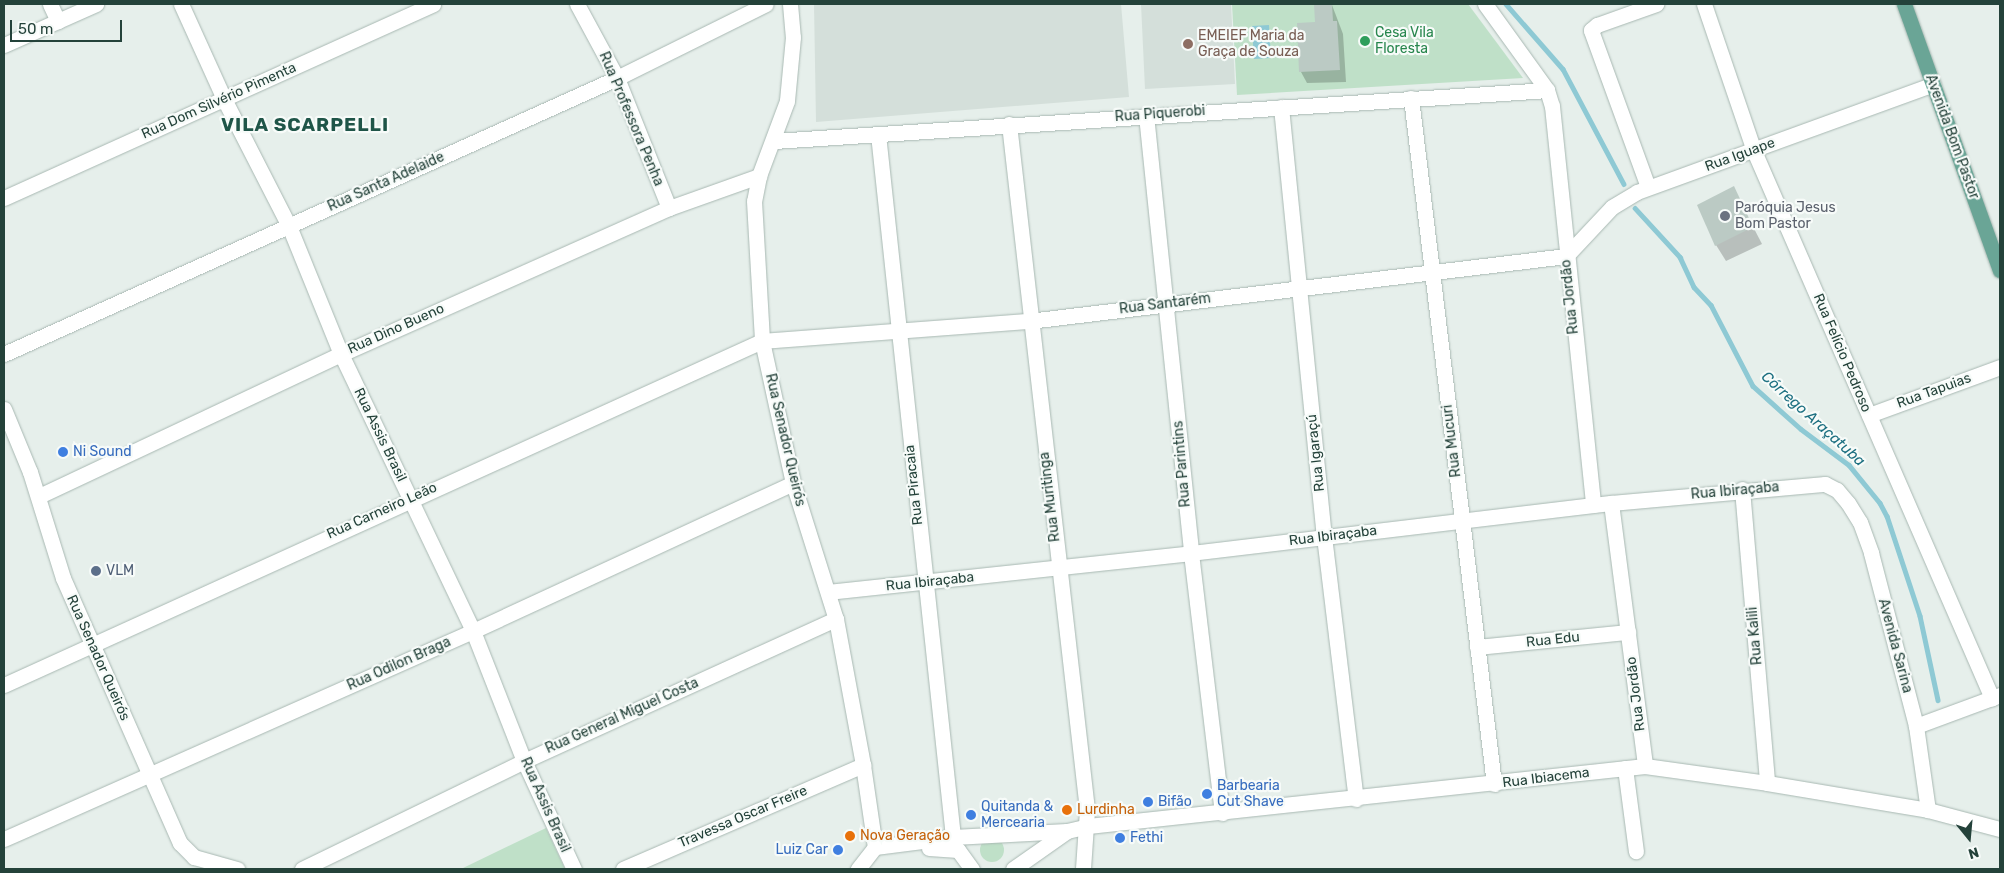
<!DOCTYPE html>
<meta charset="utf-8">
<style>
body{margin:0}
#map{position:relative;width:2004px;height:873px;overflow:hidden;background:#e6efeb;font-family:Rubik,sans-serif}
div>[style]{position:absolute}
.built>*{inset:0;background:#d4dfda}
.green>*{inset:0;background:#bfe0c8}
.round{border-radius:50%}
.water>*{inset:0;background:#8ec9d4}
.shadow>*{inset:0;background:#0003}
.stream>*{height:4.5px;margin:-2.25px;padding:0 2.25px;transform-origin:2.25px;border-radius:2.25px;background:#8ec9d4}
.building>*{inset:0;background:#bbcac4}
.roads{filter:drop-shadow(0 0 1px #a8b8b2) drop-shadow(0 0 1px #a8b8b2)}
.minor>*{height:15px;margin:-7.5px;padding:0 7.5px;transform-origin:7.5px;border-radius:7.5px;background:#fff}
.major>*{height:15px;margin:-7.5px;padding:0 7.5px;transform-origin:7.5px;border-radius:7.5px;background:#6aa596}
.dots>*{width:14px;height:14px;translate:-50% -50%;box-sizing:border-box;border:2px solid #f7fbf9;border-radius:50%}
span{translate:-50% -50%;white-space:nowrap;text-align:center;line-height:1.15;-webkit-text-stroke:4.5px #f7fbf9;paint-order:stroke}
.leisure-label{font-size:14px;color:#27864d}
.left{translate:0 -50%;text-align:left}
.education-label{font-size:14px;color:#785e54}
.street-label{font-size:14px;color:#24423a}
.worship-label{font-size:14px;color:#5b616d}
.shop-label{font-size:14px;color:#366cbe}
.right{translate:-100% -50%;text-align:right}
.service-label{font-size:14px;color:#4e5e75}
.food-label{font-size:14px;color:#c56008}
.water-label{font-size:15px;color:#1c6f80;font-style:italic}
.district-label{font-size:19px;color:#1f5548;font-weight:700;letter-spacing:1px}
.frame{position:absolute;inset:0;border:5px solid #24423a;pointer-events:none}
.north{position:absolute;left:1944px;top:813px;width:50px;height:50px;-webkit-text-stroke:4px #f7fbf9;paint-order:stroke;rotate:163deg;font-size:14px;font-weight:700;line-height:20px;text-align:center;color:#24423a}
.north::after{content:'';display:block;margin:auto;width:18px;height:22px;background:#24423a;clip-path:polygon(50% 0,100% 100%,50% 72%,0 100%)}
.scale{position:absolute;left:10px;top:20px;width:112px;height:22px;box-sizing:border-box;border:2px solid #24423a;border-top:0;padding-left:6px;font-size:15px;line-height:18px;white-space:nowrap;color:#24423a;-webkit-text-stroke:4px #f7fbf9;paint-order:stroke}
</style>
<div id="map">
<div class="built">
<div style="clip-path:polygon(814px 4px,1121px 4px,1129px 97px,816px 122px)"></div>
<div style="clip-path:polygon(1141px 4px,1231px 4px,1235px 84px,1145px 89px)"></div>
</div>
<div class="green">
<div style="clip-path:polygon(1232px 4px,1468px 4px,1523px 78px,1237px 95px)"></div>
<div style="clip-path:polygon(546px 828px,565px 869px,461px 869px)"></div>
<div class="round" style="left:980px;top:838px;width:24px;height:24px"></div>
</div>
<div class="water">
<div style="clip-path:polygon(1269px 25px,1271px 58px,1254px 59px,1252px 26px)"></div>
</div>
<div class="shadow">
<div style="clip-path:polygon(1332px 5px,1343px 34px,1346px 82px,1307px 83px,1301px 72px,1316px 24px)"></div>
<div style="clip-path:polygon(1733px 188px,1762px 244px,1726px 261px,1716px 245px)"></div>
</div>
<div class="stream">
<div style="left:1506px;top:4px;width:86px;rotate:48.8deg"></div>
<div style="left:1563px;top:69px;width:130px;rotate:62.1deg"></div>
<div style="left:1635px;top:208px;width:67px;rotate:47.4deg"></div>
<div style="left:1680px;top:257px;width:33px;rotate:65deg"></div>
<div style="left:1694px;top:287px;width:25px;rotate:47deg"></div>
<div style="left:1711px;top:305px;width:91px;rotate:62.6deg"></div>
<div style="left:1753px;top:386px;width:64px;rotate:41.9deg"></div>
<div style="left:1801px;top:429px;width:60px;rotate:36.9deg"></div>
<div style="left:1849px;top:465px;width:49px;rotate:50.8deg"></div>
<div style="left:1880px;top:503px;width:15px;rotate:62deg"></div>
<div style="left:1887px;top:516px;width:105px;rotate:71.7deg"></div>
<div style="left:1920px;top:616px;width:86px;rotate:77.9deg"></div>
</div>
<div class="building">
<div style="clip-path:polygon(1314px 4px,1332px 4px,1333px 21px,1337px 21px,1340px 70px,1299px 72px,1297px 23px,1315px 22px)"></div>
<div style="clip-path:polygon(1734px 186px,1753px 227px,1715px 246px,1697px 205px)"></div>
</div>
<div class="roads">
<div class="minor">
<div style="left:50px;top:4px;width:19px;rotate:65deg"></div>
<div style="left:181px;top:4px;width:104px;rotate:65.6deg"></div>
<div style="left:224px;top:99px;width:143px;rotate:62.9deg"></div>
<div style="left:289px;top:226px;width:138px;rotate:67.9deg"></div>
<div style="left:341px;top:354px;width:307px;rotate:64.5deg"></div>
<div style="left:473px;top:631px;width:140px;rotate:68.6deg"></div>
<div style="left:524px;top:761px;width:119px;rotate:65.2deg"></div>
<div style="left:577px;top:4px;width:84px;rotate:61.6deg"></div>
<div style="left:617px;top:78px;width:140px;rotate:68.2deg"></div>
<div style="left:790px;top:4px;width:33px;rotate:85deg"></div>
<div style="left:793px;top:37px;width:64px;rotate:95.4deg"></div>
<div style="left:787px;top:101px;width:80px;rotate:110.5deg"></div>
<div style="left:759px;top:176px;width:25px;rotate:101deg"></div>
<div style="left:754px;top:201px;width:140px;rotate:86.7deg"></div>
<div style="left:762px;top:341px;width:145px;rotate:77.7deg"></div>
<div style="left:793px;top:483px;width:143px;rotate:72.5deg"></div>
<div style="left:836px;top:619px;width:148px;rotate:79.5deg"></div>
<div style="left:863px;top:765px;width:83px;rotate:81.7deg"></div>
<div style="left:875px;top:847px;width:28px;rotate:128deg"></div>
<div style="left:1485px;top:4px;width:106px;rotate:54.2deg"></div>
<div style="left:1547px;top:90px;width:17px;rotate:73deg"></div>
<div style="left:1552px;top:106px;width:401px;rotate:84.1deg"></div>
<div style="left:1704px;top:4px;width:155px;rotate:71.2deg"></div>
<div style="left:1754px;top:151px;width:597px;rotate:66.49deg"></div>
<div style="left:4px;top:45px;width:101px;rotate:-24deg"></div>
<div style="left:1411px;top:98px;width:691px;rotate:83.1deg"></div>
<div style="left:1281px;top:107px;width:431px;rotate:84.3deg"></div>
<div style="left:1324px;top:536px;width:265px;rotate:83.1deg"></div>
<div style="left:1146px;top:115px;width:440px;rotate:84.1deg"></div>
<div style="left:1191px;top:553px;width:262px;rotate:83.2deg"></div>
<div style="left:1009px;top:124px;width:690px;rotate:83.51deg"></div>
<div style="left:1087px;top:810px;width:59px;rotate:93.9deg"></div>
<div style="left:878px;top:134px;width:707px;rotate:83.91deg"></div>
<div style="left:774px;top:141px;width:775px;rotate:-3.77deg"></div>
<div style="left:1648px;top:187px;width:167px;rotate:-110deg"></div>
<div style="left:1591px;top:30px;width:8px;rotate:-40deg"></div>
<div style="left:1597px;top:25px;width:63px;rotate:-19.6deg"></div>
<div style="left:4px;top:198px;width:471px;rotate:-24.3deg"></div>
<div style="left:4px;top:354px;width:672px;rotate:-24.24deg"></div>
<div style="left:617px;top:78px;width:166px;rotate:-26.4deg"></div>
<div style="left:4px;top:409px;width:68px;rotate:67.6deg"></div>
<div style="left:30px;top:472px;width:111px;rotate:72.7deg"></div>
<div style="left:63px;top:578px;width:290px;rotate:66.2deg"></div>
<div style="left:180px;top:843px;width:20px;rotate:45deg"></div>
<div style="left:194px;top:857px;width:45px;rotate:15.6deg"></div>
<div style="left:1869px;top:415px;width:140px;rotate:-20.1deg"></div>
<div style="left:1742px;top:489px;width:295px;rotate:85.1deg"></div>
<div style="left:39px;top:496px;width:334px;rotate:-25.2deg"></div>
<div style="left:341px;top:354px;width:359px;rotate:-24deg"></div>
<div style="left:669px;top:208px;width:96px;rotate:-19.6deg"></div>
<div style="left:1611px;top:503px;width:265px;rotate:82.6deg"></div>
<div style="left:828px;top:592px;width:365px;rotate:-6.1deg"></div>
<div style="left:1191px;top:553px;width:423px;rotate:-6.8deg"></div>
<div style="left:1611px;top:503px;width:215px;rotate:-5.1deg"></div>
<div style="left:1825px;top:484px;width:13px;rotate:27deg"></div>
<div style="left:1837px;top:490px;width:17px;rotate:50deg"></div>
<div style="left:1848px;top:503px;width:22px;rotate:58deg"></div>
<div style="left:1860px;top:522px;width:33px;rotate:70deg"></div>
<div style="left:1871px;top:553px;width:179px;rotate:75.4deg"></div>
<div style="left:1916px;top:726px;width:85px;rotate:81.9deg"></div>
<div style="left:1477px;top:647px;width:152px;rotate:-5.7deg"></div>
<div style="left:4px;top:685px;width:832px;rotate:-24.41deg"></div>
<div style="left:762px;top:341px;width:268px;rotate:-4.3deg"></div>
<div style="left:1029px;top:321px;width:541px;rotate:-6.9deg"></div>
<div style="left:1566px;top:256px;width:67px;rotate:-46.8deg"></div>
<div style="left:1612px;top:207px;width:29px;rotate:-31deg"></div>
<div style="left:1637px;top:192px;width:315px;rotate:-20deg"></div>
<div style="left:1916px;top:726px;width:90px;rotate:-20.3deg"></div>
<div style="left:1625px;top:768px;width:84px;rotate:82.5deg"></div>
<div style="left:4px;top:839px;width:513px;rotate:-23.92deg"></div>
<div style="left:473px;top:631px;width:353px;rotate:-24.8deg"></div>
<div style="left:875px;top:847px;width:79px;rotate:-7.3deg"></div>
<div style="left:953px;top:837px;width:114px;rotate:-3deg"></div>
<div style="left:929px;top:848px;width:29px;rotate:4deg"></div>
<div style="left:958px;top:850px;width:24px;rotate:54deg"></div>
<div style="left:302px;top:869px;width:247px;rotate:-25.9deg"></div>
<div style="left:524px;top:761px;width:343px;rotate:-24.5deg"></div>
<div style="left:623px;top:869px;width:262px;rotate:-23.4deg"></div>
<div style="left:1013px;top:869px;width:66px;rotate:-35.1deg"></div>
<div style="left:1067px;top:831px;width:22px;rotate:-13deg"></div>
<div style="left:1088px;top:826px;width:560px;rotate:-6.15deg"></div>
<div style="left:1645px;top:766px;width:123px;rotate:7.9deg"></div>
<div style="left:1767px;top:783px;width:163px;rotate:9.5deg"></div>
<div style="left:1928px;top:810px;width:74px;rotate:14.8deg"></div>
</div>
<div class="major">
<div style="left:1904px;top:4px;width:283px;rotate:70.2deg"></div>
</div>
</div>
<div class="dots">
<div style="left:1365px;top:41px;background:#2e9e5b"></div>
<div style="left:1188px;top:44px;background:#8d6e63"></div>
<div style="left:1725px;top:216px;background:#6b7280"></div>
<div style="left:63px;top:452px;background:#3f7fe0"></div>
<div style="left:96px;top:571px;background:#5c6f8a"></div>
<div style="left:1207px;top:794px;background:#3f7fe0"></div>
<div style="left:1148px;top:802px;background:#3f7fe0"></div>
<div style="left:1067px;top:810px;background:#e8710a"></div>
<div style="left:971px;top:815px;background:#3f7fe0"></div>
<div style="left:850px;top:836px;background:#e8710a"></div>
<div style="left:1120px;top:838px;background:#3f7fe0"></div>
<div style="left:838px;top:850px;background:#3f7fe0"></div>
</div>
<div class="leisure-label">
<span class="left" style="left:1375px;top:41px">Cesa Vila<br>Floresta</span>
</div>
<div class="education-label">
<span class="left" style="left:1198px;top:44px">EMEIEF Maria da<br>Graça de Souza</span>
</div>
<div class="street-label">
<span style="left:219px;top:101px;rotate:-24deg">Rua Dom Silvério Pimenta</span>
<span style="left:1160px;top:114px;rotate:-4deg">Rua Piquerobi</span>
<span style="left:631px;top:119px;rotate:67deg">Rua Professora Penha</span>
<span style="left:1952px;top:137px;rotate:70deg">Avenida Bom Pastor</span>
<span style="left:1740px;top:155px;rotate:-20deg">Rua Iguape</span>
<span style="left:386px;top:182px;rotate:-24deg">Rua Santa Adelaide</span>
<span style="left:1570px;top:297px;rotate:-96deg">Rua Jordão</span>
<span style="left:1165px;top:304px;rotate:-7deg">Rua Santarém</span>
<span style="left:396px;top:329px;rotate:-24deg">Rua Dino Bueno</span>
<span style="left:1842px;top:353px;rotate:67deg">Rua Felício Pedroso</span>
<span style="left:1934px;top:391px;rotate:-20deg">Rua Tapuias</span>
<span style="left:380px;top:435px;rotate:64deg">Rua Assis Brasil</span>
<span style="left:785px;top:440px;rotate:77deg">Rua Senador Queirós</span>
<span style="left:1452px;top:441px;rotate:-97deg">Rua Mucuri</span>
<span style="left:1316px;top:453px;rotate:-96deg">Rua Igaraçú</span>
<span style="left:1182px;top:464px;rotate:-95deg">Rua Parintins</span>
<span style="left:914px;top:485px;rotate:-96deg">Rua Piracaia</span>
<span style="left:1735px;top:491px;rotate:-5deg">Rua Ibiraçaba</span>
<span style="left:1050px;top:497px;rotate:-97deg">Rua Muritinga</span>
<span style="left:382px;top:511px;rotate:-24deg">Rua Carneiro Leão</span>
<span style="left:1333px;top:536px;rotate:-7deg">Rua Ibiraçaba</span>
<span style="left:930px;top:582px;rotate:-6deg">Rua Ibiraçaba</span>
<span style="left:1755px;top:636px;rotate:-95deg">Rua Kalili</span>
<span style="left:1553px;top:640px;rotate:-6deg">Rua Edu</span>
<span style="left:1895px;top:646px;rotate:75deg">Avenida Sarina</span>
<span style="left:98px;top:658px;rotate:66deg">Rua Senador Queirós</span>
<span style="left:399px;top:664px;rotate:-24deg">Rua Odilon Braga</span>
<span style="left:1636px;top:694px;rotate:-97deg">Rua Jordão</span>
<span style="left:622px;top:716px;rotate:-24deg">Rua General Miguel Costa</span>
<span style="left:1546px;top:778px;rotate:-7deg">Rua Ibiacema</span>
<span style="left:545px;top:805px;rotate:66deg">Rua Assis Brasil</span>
<span style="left:743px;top:817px;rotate:-23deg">Travessa Oscar Freire</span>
</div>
<div class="worship-label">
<span class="left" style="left:1735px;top:216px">Paróquia Jesus<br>Bom Pastor</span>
</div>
<div class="shop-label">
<span class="left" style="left:73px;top:452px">Ni Sound</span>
<span class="left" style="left:1217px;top:794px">Barbearia<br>Cut Shave</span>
<span class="left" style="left:1158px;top:802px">Bifão</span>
<span class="left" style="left:981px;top:815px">Quitanda &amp;<br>Mercearia</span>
<span class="left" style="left:1130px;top:838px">Fethi</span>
<span class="right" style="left:828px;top:850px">Luiz Car</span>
</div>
<div class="service-label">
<span class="left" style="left:106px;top:571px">VLM</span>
</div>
<div class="food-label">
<span class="left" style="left:1077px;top:810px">Lurdinha</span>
<span class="left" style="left:860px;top:836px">Nova Geração</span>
</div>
<div class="water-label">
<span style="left:1813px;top:419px;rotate:42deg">Córrego Araçatuba</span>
</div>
<div class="district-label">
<span style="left:305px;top:125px">VILA SCARPELLI</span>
</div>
<div class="frame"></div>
<div class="north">N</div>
<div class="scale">50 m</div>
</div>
